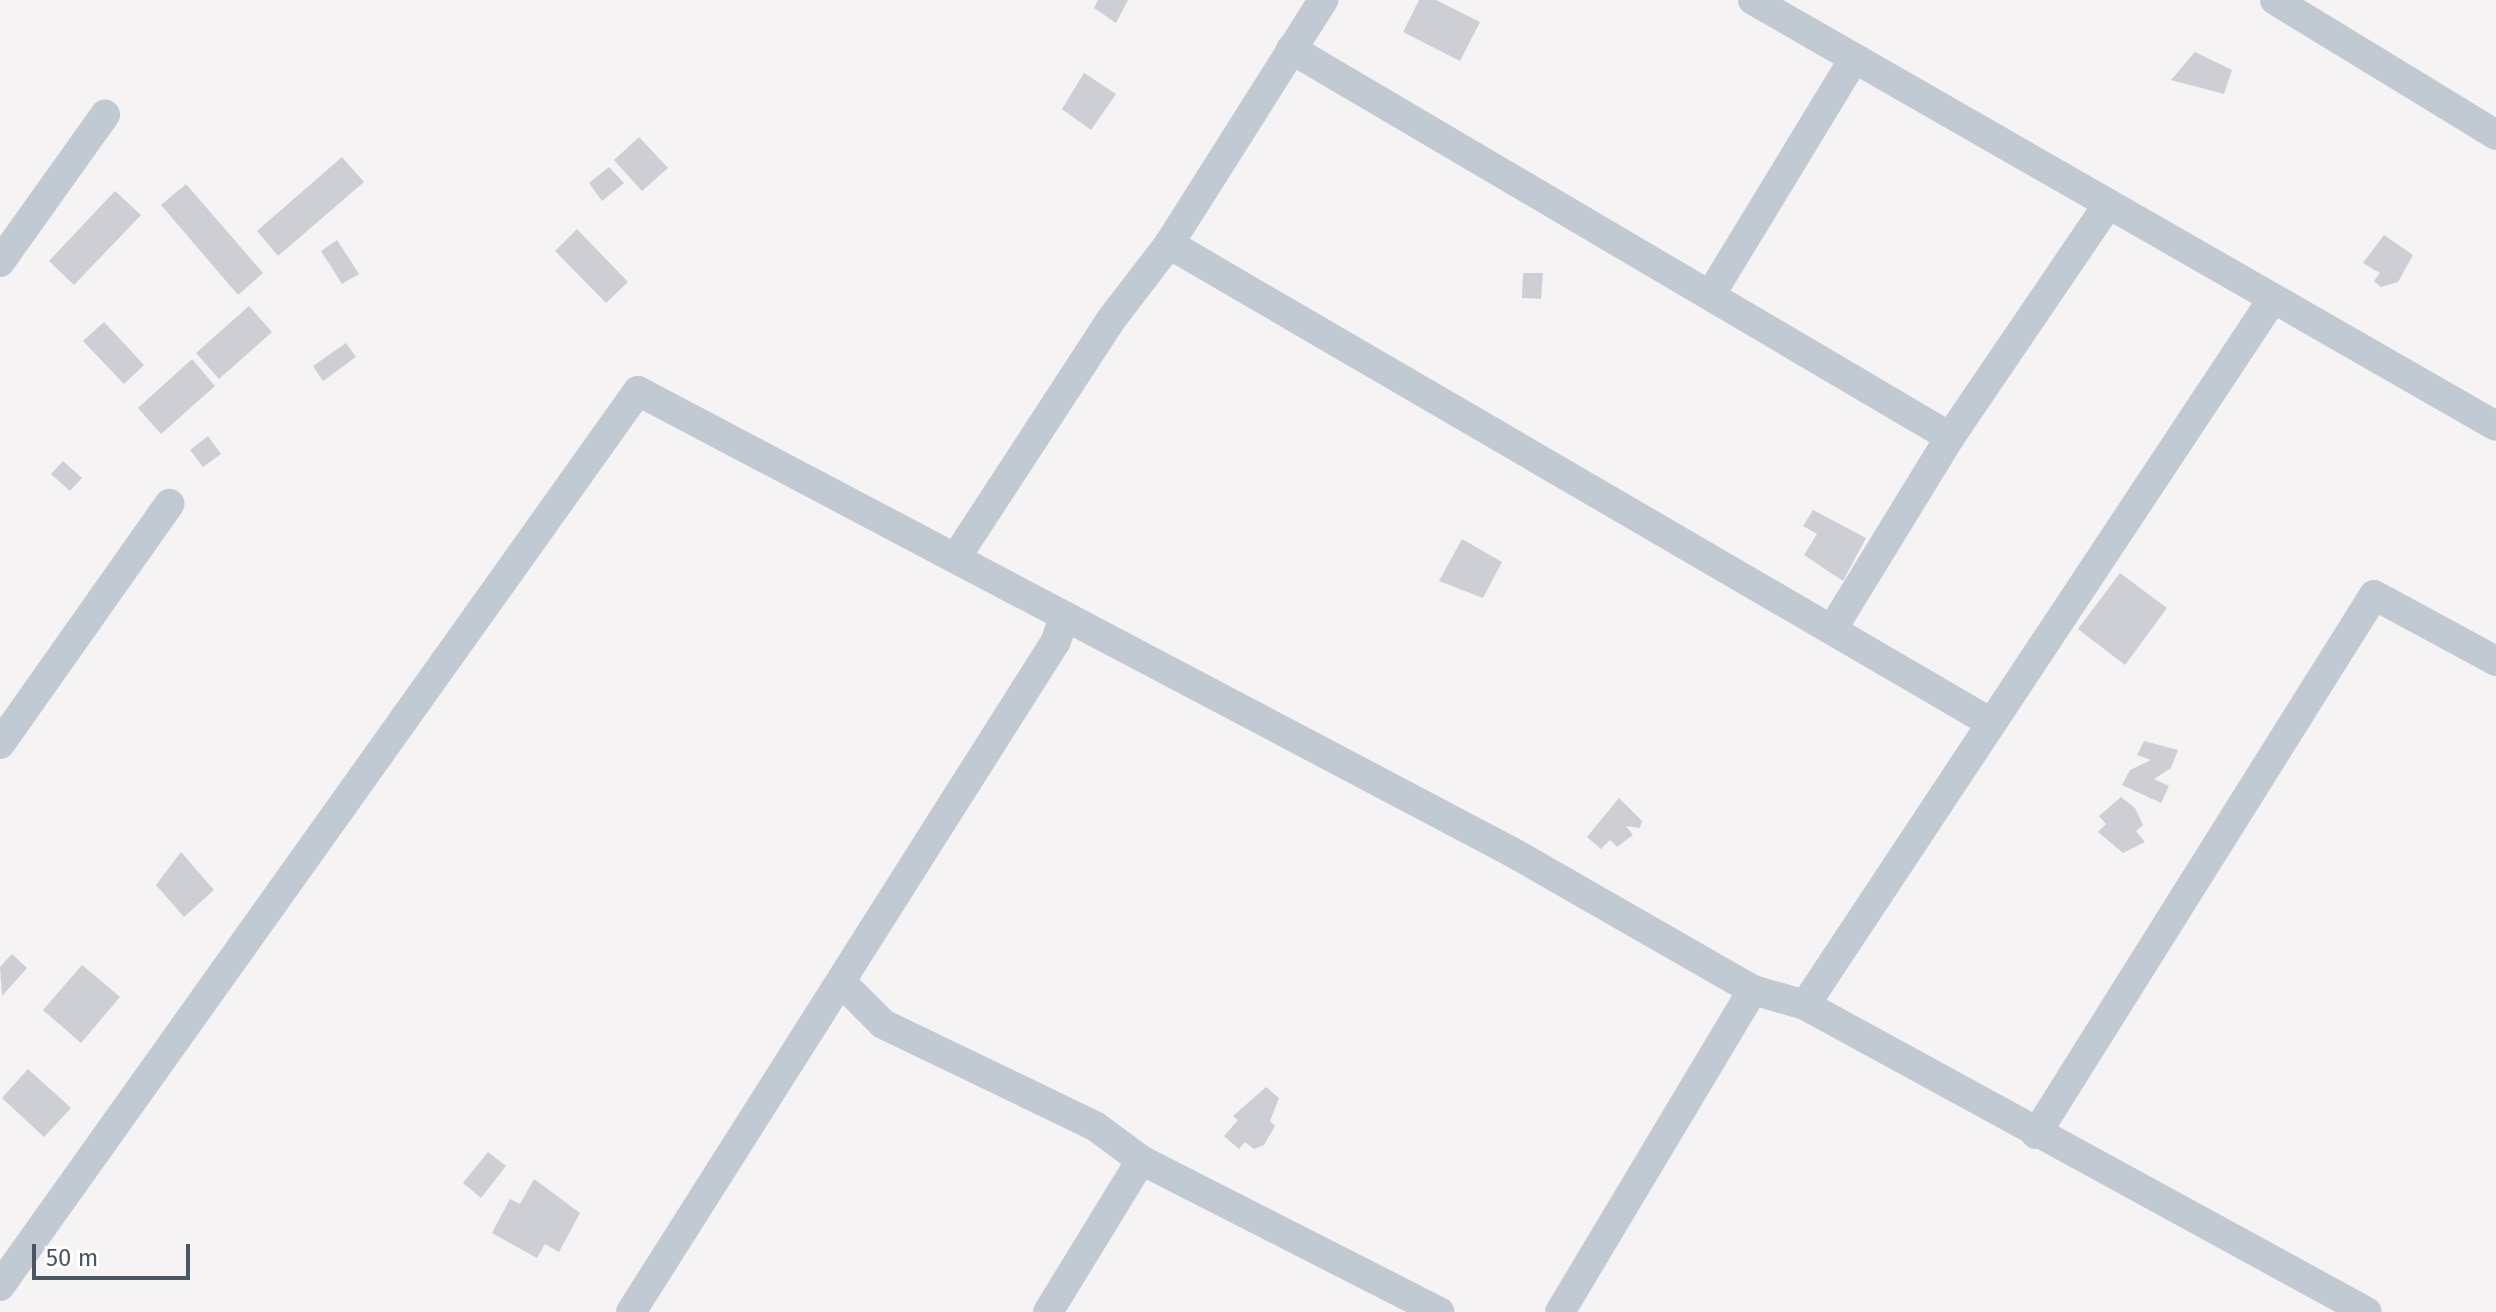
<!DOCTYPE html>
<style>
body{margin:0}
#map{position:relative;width:2496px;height:1312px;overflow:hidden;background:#f5f3f3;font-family:"Fira Sans",sans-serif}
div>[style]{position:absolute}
.building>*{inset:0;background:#cdcfd5}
.minor>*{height:30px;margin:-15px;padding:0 15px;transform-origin:15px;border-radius:15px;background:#c1cad2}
span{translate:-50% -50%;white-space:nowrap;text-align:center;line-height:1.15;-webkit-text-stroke:8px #fff;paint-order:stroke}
.scale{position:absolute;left:32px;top:1244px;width:158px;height:36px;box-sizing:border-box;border:4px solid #4a5661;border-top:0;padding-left:10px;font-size:24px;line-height:28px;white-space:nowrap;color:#4a5661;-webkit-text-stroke:6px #fff;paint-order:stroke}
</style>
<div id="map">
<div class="building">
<div style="clip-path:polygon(1098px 0,1128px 0,1116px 23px,1094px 8px)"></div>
<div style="clip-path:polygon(1419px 0,1436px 0,1480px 22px,1460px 61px,1403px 32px)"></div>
<div style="clip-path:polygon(2195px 52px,2232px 70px,2224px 94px,2171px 80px)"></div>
<div style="clip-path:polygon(1084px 73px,1116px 94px,1091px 130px,1062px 109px)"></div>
<div style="clip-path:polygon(639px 137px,668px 168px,642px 191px,614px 160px)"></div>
<div style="clip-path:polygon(342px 157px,364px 182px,278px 256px,257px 231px)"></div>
<div style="clip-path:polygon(609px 167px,624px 183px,602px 201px,589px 183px)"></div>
<div style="clip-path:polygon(186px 184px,263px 273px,238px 295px,161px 205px)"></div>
<div style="clip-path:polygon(115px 191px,141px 215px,74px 285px,49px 261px)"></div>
<div style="clip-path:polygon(577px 229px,628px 282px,606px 303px,555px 251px)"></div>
<div style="clip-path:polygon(2384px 235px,2413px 255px,2398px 282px,2381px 287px,2374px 281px,2380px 273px,2363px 263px)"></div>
<div style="clip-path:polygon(337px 240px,359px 274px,342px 284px,321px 251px)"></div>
<div style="clip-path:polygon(1523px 273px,1543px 273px,1541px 299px,1522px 298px)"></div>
<div style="clip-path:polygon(249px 306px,272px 332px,219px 379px,196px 353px)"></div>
<div style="clip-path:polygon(104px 322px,144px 365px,124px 384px,83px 341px)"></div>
<div style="clip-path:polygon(346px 343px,356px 357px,323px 381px,313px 366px)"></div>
<div style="clip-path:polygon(192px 359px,215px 386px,161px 434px,138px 408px)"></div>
<div style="clip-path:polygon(208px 436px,221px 454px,203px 467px,190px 450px)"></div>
<div style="clip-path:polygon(63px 461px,82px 478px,70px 491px,51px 474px)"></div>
<div style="clip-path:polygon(1813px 510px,1866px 538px,1843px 581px,1804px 555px,1817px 534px,1803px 526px)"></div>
<div style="clip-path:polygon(1462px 539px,1502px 562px,1483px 598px,1439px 581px)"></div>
<div style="clip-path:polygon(2120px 573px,2167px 608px,2125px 665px,2078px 629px)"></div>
<div style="clip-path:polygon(2144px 741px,2178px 750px,2171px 768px,2154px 779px,2169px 786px,2161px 803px,2122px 785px,2130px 770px,2151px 760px,2137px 755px)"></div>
<div style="clip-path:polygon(2121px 797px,2135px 808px,2143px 825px,2136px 831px,2145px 842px,2123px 853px,2098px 832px,2106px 824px,2099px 816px)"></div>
<div style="clip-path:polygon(1619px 798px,1642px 821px,1640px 828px,1626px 826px,1633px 835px,1617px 847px,1610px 840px,1601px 849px,1587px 837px)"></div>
<div style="clip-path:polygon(181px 852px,214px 890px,184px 917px,156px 885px)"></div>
<div style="clip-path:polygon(12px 954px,27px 968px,2px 996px,0 967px)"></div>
<div style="clip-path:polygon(82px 965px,120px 997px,81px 1043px,43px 1010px)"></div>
<div style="clip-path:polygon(28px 1069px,71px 1108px,44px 1137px,2px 1098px)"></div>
<div style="clip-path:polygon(1266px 1087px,1279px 1098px,1270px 1121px,1275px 1126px,1264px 1145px,1254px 1149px,1245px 1142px,1239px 1149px,1224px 1136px,1238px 1120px,1233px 1116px)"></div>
<div style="clip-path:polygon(488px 1152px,506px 1166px,481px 1198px,463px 1183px)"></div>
<div style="clip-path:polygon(534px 1179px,580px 1213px,559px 1252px,545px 1244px,537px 1258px,492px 1233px,510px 1199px,520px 1204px)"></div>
</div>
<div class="minor">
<div style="left:1753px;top:0;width:856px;rotate:29.83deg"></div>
<div style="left:2275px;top:0;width:259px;rotate:31.4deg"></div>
<div style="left:1291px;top:49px;width:765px;rotate:30.49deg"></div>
<div style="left:1950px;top:437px;width:279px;rotate:-55.8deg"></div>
<div style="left:1169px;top:244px;width:948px;rotate:30.22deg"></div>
<div style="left:0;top:262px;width:181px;rotate:-54.5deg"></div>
<div style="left:1711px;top:294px;width:275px;rotate:-58.7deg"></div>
<div style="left:957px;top:556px;width:280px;rotate:-56.9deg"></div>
<div style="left:1110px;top:321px;width:97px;rotate:-52.5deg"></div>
<div style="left:1169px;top:244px;width:289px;rotate:-57.7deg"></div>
<div style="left:1833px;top:628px;width:224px;rotate:-58.5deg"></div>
<div style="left:0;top:744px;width:294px;rotate:-54.8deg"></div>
<div style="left:841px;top:982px;width:59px;rotate:45deg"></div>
<div style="left:883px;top:1024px;width:235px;rotate:25.7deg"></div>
<div style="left:1095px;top:1126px;width:57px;rotate:36.5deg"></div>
<div style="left:1141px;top:1160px;width:335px;rotate:27deg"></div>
<div style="left:1805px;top:1005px;width:842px;rotate:-56.48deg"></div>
<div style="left:2036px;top:1134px;width:636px;rotate:-57.91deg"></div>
<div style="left:2374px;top:595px;width:139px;rotate:28.4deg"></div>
<div style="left:0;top:1286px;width:1099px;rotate:-54.52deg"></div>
<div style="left:638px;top:391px;width:988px;rotate:27.81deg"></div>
<div style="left:1512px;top:852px;width:278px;rotate:29.8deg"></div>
<div style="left:1753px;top:990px;width:54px;rotate:16.1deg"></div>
<div style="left:1805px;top:1005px;width:640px;rotate:28.65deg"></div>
<div style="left:631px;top:1312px;width:794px;rotate:-57.65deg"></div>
<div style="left:1056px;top:641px;width:26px;rotate:-72deg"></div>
<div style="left:1048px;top:1312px;width:178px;rotate:-58.5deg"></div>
<div style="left:1560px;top:1312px;width:375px;rotate:-59.1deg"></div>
</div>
<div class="scale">50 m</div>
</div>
